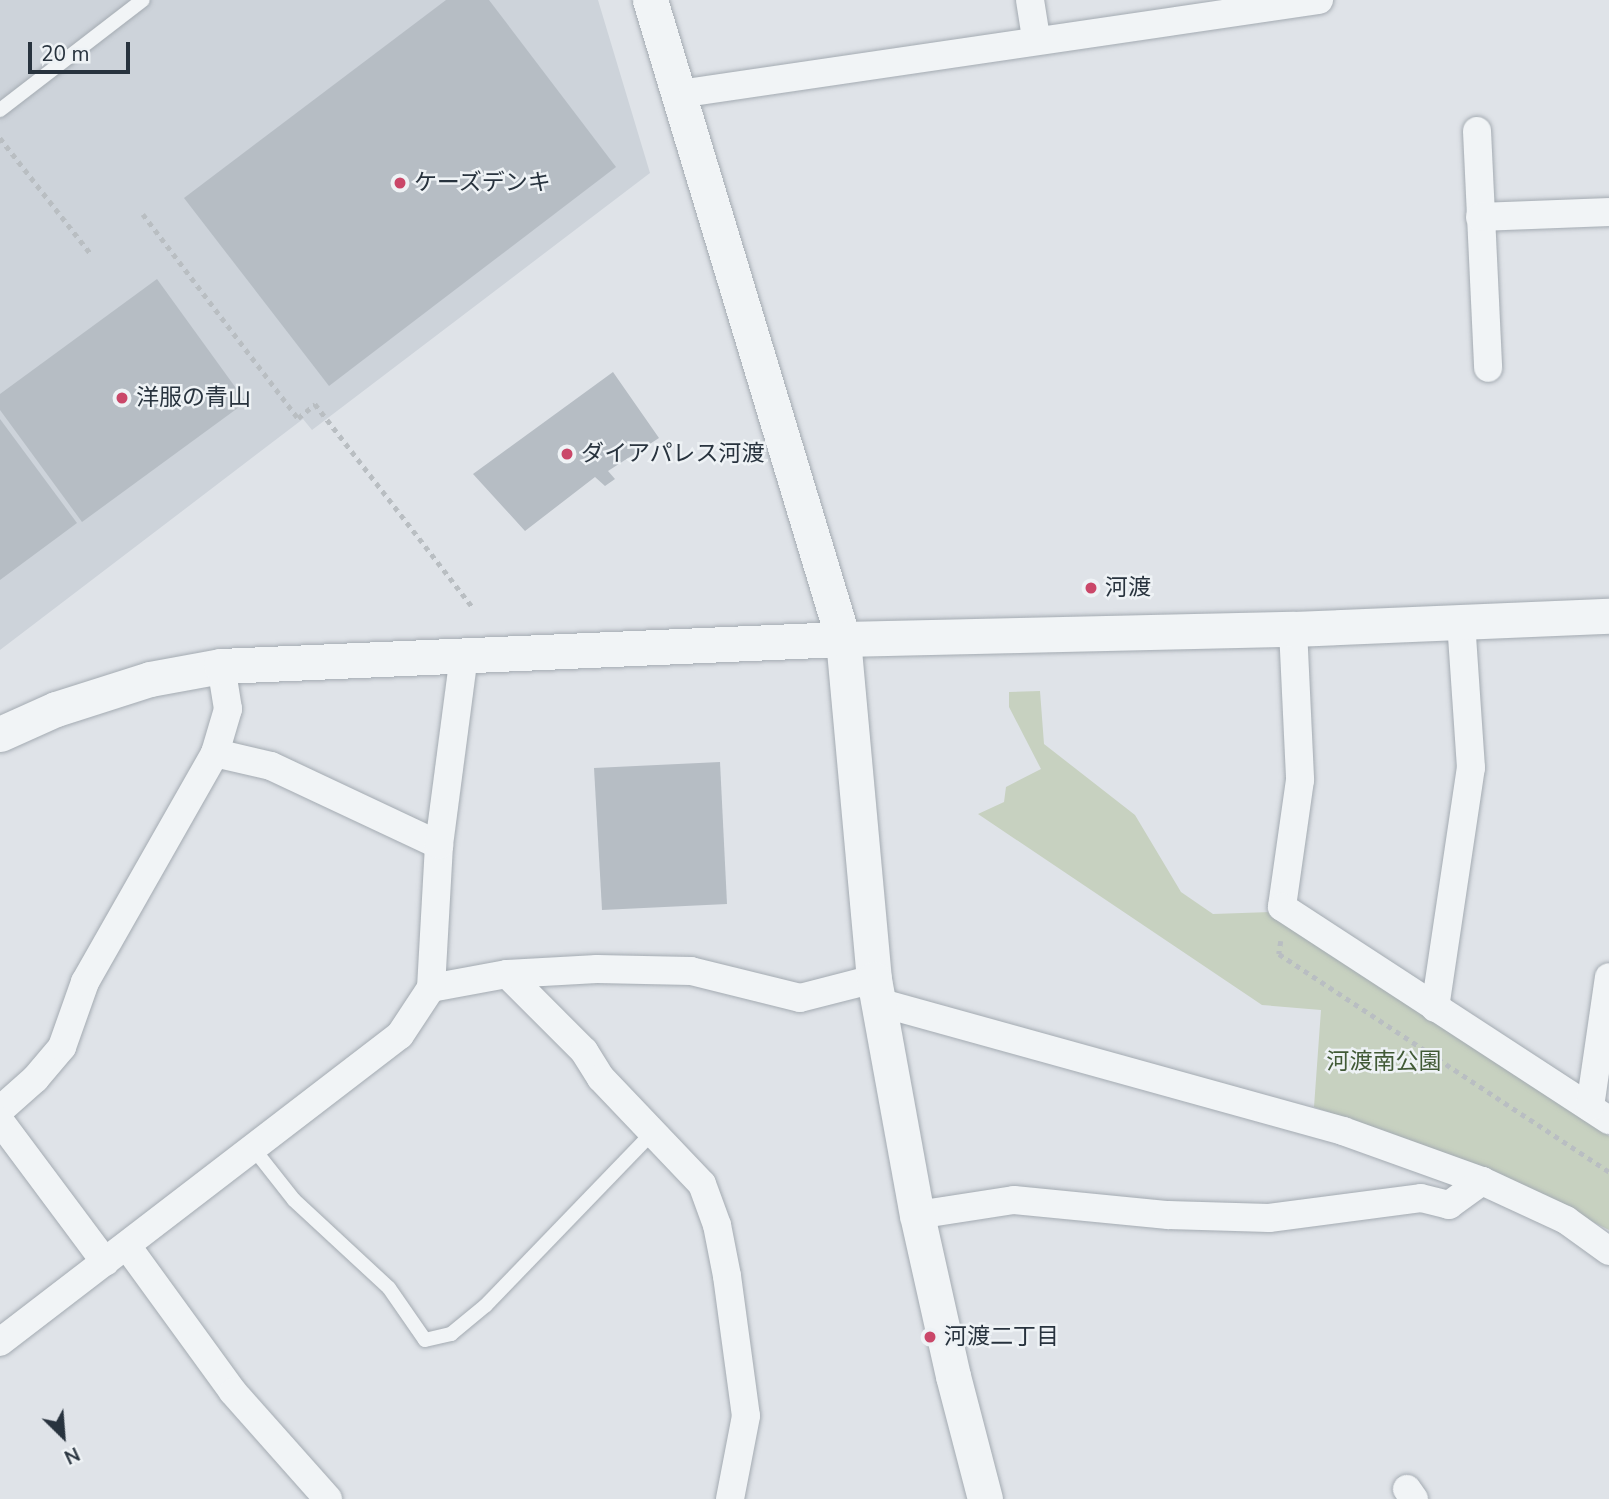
<!DOCTYPE html>
<meta charset="utf-8">
<style>
body{margin:0}
#map{position:relative;width:1609px;height:1499px;overflow:hidden;background:#dfe3e8;font-family:"Nunito Sans","Noto Sans JP",sans-serif}
div>[style]{position:absolute}
.built>*{inset:0;background:#cdd3da}
.green>*{inset:0;background:#c7d1c0}
.building>*{inset:0;background:#b6bdc4}
.path>*{height:4.5px;margin-top:-2.25px;transform-origin:0;background:repeating-linear-gradient(90deg,#b9bec2 0 5px,transparent 0 10px)}
.roads{filter:drop-shadow(0 0 2px #a4abb2) drop-shadow(0 0 2px #a4abb2)}
.service>*{height:14px;margin:-7px;padding:0 7px;transform-origin:7px;border-radius:7px;background:#f1f4f6}
.minor>*{height:28px;margin:-14px;padding:0 14px;transform-origin:14px;border-radius:14px;background:#f1f4f6}
.tertiary>*{height:35px;margin:-17.5px;padding:0 17.5px;transform-origin:17.5px;border-radius:17.5px;background:#f1f4f6}
.dots>*{width:19px;height:19px;translate:-50% -50%;box-sizing:border-box;border:4px solid #eef2f5;border-radius:50%}
span{translate:-50% -50%;white-space:nowrap;text-align:center;line-height:1.15;-webkit-text-stroke:5px #eef2f5;paint-order:stroke}
.poi-label{font-size:23px;color:#28333e}
.left{translate:0 -50%;text-align:left}
.park-label{font-size:23px;color:#415a36}
.north{position:absolute;left:28px;top:1401px;width:70px;height:70px;-webkit-text-stroke:5px #eef2f5;paint-order:stroke;rotate:155deg;font-size:19px;font-weight:700;line-height:28px;text-align:center;color:#28333e}
.north::after{content:'';display:block;margin:auto;width:24px;height:32px;background:#28333e;clip-path:polygon(50% 0,100% 100%,50% 72%,0 100%)}
.scale{position:absolute;left:28px;top:42px;width:102px;height:32px;box-sizing:border-box;border:4px solid #28333e;border-top:0;padding-left:9px;font-size:21px;line-height:24px;white-space:nowrap;color:#28333e;-webkit-text-stroke:5px #eef2f5;paint-order:stroke}
</style>
<div id="map">
<div class="built">
<div style="clip-path:polygon(0 0,598px 0,650px 173px,312px 430px,303px 419px,0 650px)"></div>
</div>
<div class="green">
<div style="clip-path:polygon(1040px 691px,1044px 744px,1135px 815px,1181px 892px,1213px 914px,1271px 912px,1609px 1136px,1609px 1230px,1482px 1167px,1314px 1107px,1321px 1010px,1262px 1005px,978px 814px,1004px 802px,1006px 787px,1041px 769px,1009px 707px,1009px 692px)"></div>
</div>
<div class="building">
<div style="clip-path:polygon(446px 0,489px 0,616px 167px,329px 386px,184px 198px)"></div>
<div style="clip-path:polygon(157px 279px,246px 402px,82px 522px,0 410px,0 394px)"></div>
<div style="clip-path:polygon(613px 372px,659px 438px,608px 471px,615px 479px,605px 486px,595px 477px,525px 531px,473px 474px)"></div>
<div style="clip-path:polygon(0 419px,77px 523px,0 580px)"></div>
<div style="clip-path:polygon(720px 762px,727px 904px,602px 910px,594px 768px)"></div>
</div>
<div class="path">
<div style="left:0;top:138px;width:147px;rotate:51.9deg"></div>
<div style="left:143px;top:214px;width:256px;rotate:52.8deg"></div>
<div style="left:298px;top:418px;width:22px;rotate:-39deg"></div>
<div style="left:315px;top:404px;width:259px;rotate:52.2deg"></div>
<div style="left:1281px;top:941px;width:13px;rotate:99deg"></div>
<div style="left:1279px;top:954px;width:396px;rotate:33.4deg"></div>
</div>
<div class="roads">
<div class="service">
<div style="left:0;top:110px;width:180px;rotate:-37.6deg"></div>
<div style="left:253px;top:1148px;width:66px;rotate:51.7deg"></div>
<div style="left:294px;top:1200px;width:129px;rotate:42.8deg"></div>
<div style="left:389px;top:1288px;width:63px;rotate:55.3deg"></div>
<div style="left:425px;top:1340px;width:27px;rotate:-13deg"></div>
<div style="left:451px;top:1334px;width:45px;rotate:-39.6deg"></div>
<div style="left:486px;top:1305px;width:242px;rotate:-46deg"></div>
</div>
<div class="minor">
<div style="left:1030px;top:0;width:39px;rotate:81deg"></div>
<div style="left:679px;top:94px;width:647px;rotate:-8.36deg"></div>
<div style="left:1477px;top:131px;width:237px;rotate:87.3deg"></div>
<div style="left:1480px;top:217px;width:129px;rotate:-2.2deg"></div>
<div style="left:1293px;top:629px;width:151px;rotate:87.3deg"></div>
<div style="left:1300px;top:780px;width:128px;rotate:98.1deg"></div>
<div style="left:1282px;top:907px;width:390px;rotate:33.1deg"></div>
<div style="left:215px;top:753px;width:57px;rotate:13.1deg"></div>
<div style="left:271px;top:766px;width:186px;rotate:25.2deg"></div>
<div style="left:507px;top:974px;width:109px;rotate:45deg"></div>
<div style="left:584px;top:1051px;width:32px;rotate:58deg"></div>
<div style="left:601px;top:1078px;width:146px;rotate:46.4deg"></div>
<div style="left:702px;top:1184px;width:44px;rotate:69.9deg"></div>
<div style="left:717px;top:1225px;width:52px;rotate:78.9deg"></div>
<div style="left:727px;top:1276px;width:141px;rotate:82.3deg"></div>
<div style="left:746px;top:1416px;width:85px;rotate:100.9deg"></div>
<div style="left:431px;top:988px;width:77px;rotate:-10.4deg"></div>
<div style="left:507px;top:974px;width:90px;rotate:-3.2deg"></div>
<div style="left:597px;top:969px;width:94px;rotate:1.2deg"></div>
<div style="left:691px;top:971px;width:112px;rotate:13.9deg"></div>
<div style="left:800px;top:998px;width:76px;rotate:-14.4deg"></div>
<div style="left:878px;top:1002px;width:483px;rotate:15.5deg"></div>
<div style="left:1343px;top:1131px;width:148px;rotate:19.8deg"></div>
<div style="left:1482px;top:1181px;width:93px;rotate:24.9deg"></div>
<div style="left:1566px;top:1220px;width:53px;rotate:35.8deg"></div>
<div style="left:1435px;top:1008px;width:243px;rotate:-81.5deg"></div>
<div style="left:1471px;top:768px;width:145px;rotate:-93.9deg"></div>
<div style="left:1590px;top:1107px;width:131px;rotate:-81.7deg"></div>
<div style="left:0;top:1110px;width:47px;rotate:-41.5deg"></div>
<div style="left:35px;top:1079px;width:42px;rotate:-49.8deg"></div>
<div style="left:62px;top:1047px;width:69px;rotate:-70.5deg"></div>
<div style="left:85px;top:982px;width:263px;rotate:-60.4deg"></div>
<div style="left:215px;top:753px;width:46px;rotate:-73.5deg"></div>
<div style="left:228px;top:709px;width:44px;rotate:-99.2deg"></div>
<div style="left:0;top:1121px;width:176px;rotate:53.3deg"></div>
<div style="left:917px;top:1215px;width:98px;rotate:-8.8deg"></div>
<div style="left:1014px;top:1200px;width:155px;rotate:5.6deg"></div>
<div style="left:1168px;top:1215px;width:101px;rotate:1.7deg"></div>
<div style="left:1269px;top:1218px;width:153px;rotate:-7.5deg"></div>
<div style="left:1421px;top:1198px;width:29px;rotate:14deg"></div>
<div style="left:1449px;top:1205px;width:41px;rotate:-36deg"></div>
<div style="left:127px;top:1246px;width:180px;rotate:54deg"></div>
<div style="left:233px;top:1392px;width:143px;rotate:48.4deg"></div>
<div style="left:0;top:1342px;width:504px;rotate:-37.51deg"></div>
<div style="left:400px;top:1035px;width:56px;rotate:-56.6deg"></div>
<div style="left:431px;top:988px;width:143px;rotate:-86.8deg"></div>
<div style="left:439px;top:845px;width:192px;rotate:-82.5deg"></div>
<div style="left:1407px;top:1489px;width:12px;rotate:55deg"></div>
</div>
<div class="tertiary">
<div style="left:650px;top:0;width:668px;rotate:73.19deg"></div>
<div style="left:843px;top:639px;width:341px;rotate:84.8deg"></div>
<div style="left:874px;top:979px;width:240px;rotate:79.7deg"></div>
<div style="left:917px;top:1215px;width:165px;rotate:77.4deg"></div>
<div style="left:953px;top:1376px;width:127px;rotate:75.4deg"></div>
<div style="left:0;top:734px;width:61px;rotate:-24.1deg"></div>
<div style="left:56px;top:709px;width:99px;rotate:-17.7deg"></div>
<div style="left:150px;top:679px;width:72px;rotate:-10.4deg"></div>
<div style="left:221px;top:666px;width:623px;rotate:-2.49deg"></div>
<div style="left:843px;top:639px;width:450px;rotate:-1.3deg"></div>
<div style="left:1293px;top:629px;width:316px;rotate:-2.4deg"></div>
</div>
</div>
<div class="dots">
<div style="left:400px;top:183px;background:#ca4769"></div>
<div style="left:122px;top:398px;background:#ca4769"></div>
<div style="left:567px;top:454px;background:#ca4769"></div>
<div style="left:1091px;top:588px;background:#ca4769"></div>
<div style="left:930px;top:1337px;background:#ca4769"></div>
</div>
<div class="poi-label">
<span class="left" style="left:414px;top:183px">ケーズデンキ</span>
<span class="left" style="left:136px;top:398px">洋服の青山</span>
<span class="left" style="left:581px;top:454px">ダイアパレス河渡</span>
<span class="left" style="left:1105px;top:588px">河渡</span>
<span class="left" style="left:944px;top:1337px">河渡二丁目</span>
</div>
<div class="park-label">
<span style="left:1384px;top:1062px">河渡南公園</span>
</div>
<div class="north">N</div>
<div class="scale">20 m</div>
</div>
